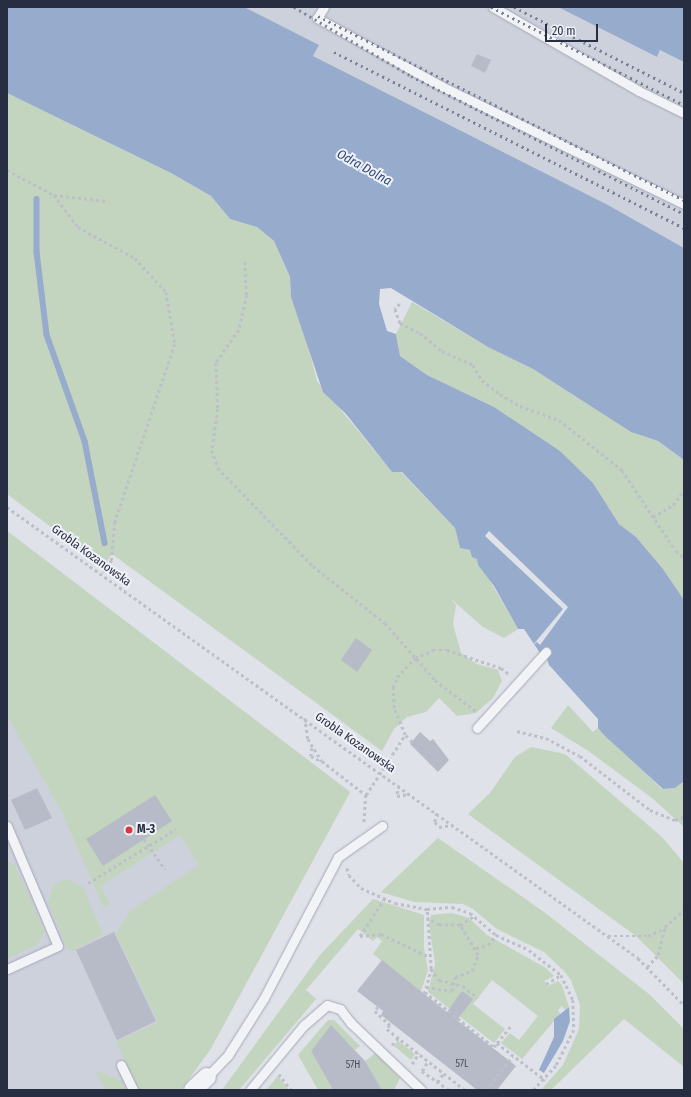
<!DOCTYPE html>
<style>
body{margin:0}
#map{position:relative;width:691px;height:1097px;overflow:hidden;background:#dfe2e9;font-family:"Fira Sans Condensed",sans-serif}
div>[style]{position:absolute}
.built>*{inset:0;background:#cdd1dc}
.green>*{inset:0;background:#c3d4bf}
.water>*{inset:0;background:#97accc}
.pier>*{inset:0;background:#dfe2e9}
.stream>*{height:5.5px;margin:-2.75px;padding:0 2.75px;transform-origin:2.75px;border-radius:2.75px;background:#97accc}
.building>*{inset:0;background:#b6bbc7}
.path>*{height:2.5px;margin-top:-1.25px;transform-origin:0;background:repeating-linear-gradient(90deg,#bdc0c8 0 3px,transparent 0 6px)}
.roads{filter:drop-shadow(0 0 1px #a4a8b4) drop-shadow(0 0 1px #a4a8b4)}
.service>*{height:9px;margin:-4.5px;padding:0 4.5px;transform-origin:4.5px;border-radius:4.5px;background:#f2f3f7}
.minor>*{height:18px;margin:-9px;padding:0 9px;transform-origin:9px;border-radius:9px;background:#f2f3f7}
.rail>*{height:3px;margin-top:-1.5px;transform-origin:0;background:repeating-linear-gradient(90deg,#778094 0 2px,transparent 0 6px)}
.dots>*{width:11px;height:11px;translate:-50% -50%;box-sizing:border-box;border:2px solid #eff1f7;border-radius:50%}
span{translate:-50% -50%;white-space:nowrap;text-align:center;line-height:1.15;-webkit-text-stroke:4px #eff1f7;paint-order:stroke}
.number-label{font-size:10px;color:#4b5163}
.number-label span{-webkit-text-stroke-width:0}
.street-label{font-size:12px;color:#272e42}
.poi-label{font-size:12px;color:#272e42;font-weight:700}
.left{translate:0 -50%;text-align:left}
.water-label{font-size:13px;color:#2d4879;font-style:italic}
.frame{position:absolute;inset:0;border:8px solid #272e42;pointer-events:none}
.scale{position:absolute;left:545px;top:24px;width:53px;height:18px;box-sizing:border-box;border:2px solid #272e42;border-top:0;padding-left:5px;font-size:12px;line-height:14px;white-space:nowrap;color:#272e42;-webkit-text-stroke:3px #eff1f7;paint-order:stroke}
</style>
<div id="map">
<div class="built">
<div style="clip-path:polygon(244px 7px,558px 7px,657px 57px,660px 49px,684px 62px,684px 248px,608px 205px,313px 56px,318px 45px)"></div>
<div style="clip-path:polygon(7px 531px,350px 792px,210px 1050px,176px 1090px,7px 1090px)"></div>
</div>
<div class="green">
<div style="clip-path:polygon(7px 93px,171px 173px,211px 196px,230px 219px,257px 227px,274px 241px,290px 278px,291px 297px,302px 323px,317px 381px,392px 472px,401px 472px,455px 528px,460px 548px,470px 550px,477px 559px,518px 629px,504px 638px,483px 627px,450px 598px,456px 605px,453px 624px,461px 653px,477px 664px,498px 670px,502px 681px,493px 698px,476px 713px,457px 716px,439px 698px,426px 712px,407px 717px,394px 729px,382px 751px,112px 554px,103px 566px,7px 494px)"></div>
<div style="clip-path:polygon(412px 302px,488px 347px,533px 369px,631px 432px,658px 441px,684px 460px,684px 600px,663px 569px,636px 537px,619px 524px,593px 483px,561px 452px,494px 407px,427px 375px,400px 356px,396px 334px)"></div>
<div style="clip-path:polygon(7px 531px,350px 792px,210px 1050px,181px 1090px,139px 1090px,116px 1042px,158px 1022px,116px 934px,130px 911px,199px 865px,180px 835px,101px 886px,110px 905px,104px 908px,61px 810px,7px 716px)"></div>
<div style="clip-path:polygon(568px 705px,593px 732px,598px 728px,662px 789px,675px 788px,684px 781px,684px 827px,652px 798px,587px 750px,551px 728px)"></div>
<div style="clip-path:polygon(531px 747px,565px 754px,662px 837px,684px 863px,684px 984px,636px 936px,468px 814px,490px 793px,515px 757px)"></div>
<div style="clip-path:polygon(438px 838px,544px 912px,649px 994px,684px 1029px,684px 1067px,624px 1019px,551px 1090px,541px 1090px,563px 1065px,579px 1029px,580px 1005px,571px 980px,563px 970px,544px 952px,497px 929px,473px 909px,463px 904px,414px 902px,381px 892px)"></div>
<div style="clip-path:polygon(7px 861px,15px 865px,44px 931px,38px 944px,7px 959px)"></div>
<div style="clip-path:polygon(67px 879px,83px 887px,103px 934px,73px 951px,67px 948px,48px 902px,54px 884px)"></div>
<div style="clip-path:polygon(373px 899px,424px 915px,424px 948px,428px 970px,421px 991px,373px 954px,382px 941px,377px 937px,373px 941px,358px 929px,306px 990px,316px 999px,239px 1090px,222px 1090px,320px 955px)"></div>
<div style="clip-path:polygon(452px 913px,469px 918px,487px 935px,546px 968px,554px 976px,544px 981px,548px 986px,558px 981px,562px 985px,569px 1007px,565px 1010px,562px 1006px,558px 1010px,560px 1014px,522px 1059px,501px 1043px,510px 1033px,519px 1040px,538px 1016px,492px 980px,473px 1004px,505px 1029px,494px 1043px,428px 992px,435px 964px,429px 924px,431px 915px)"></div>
<div style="clip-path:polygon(328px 1020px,334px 1020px,360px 1046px,355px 1050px,331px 1026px,311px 1051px,333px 1090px,318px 1090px,298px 1055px)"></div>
<div style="clip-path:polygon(398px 1041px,415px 1054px,411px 1060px,394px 1046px)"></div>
<div style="clip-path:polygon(376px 1053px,400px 1078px,394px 1090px,382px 1090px,365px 1061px)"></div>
<div style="clip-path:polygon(95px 1070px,122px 1081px,126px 1090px,105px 1090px)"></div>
<div style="clip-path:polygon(278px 1076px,289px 1090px,266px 1090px)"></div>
</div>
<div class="water">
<div style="clip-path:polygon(7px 7px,244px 7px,319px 45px,313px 56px,608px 205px,684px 248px,684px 460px,658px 441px,631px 432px,533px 369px,488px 347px,391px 288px,380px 289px,379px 304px,387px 331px,396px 334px,400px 356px,427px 375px,494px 407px,560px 451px,593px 483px,619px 524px,636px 537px,663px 569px,684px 600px,684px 781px,675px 788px,663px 789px,605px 736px,598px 728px,598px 719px,549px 665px,547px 659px,551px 654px,544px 649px,540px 653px,524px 629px,518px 629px,494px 586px,478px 565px,477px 559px,472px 557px,470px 550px,460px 548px,455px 528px,402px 472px,392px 472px,346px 414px,323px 392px,291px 297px,290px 277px,274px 241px,257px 227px,230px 219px,211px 196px,171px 173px,7px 93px)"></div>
<div style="clip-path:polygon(558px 7px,684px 7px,684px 62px,660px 50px,657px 57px)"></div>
<div style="clip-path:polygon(569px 1007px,570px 1021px,563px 1041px,544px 1073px,539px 1070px,554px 1037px,554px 1019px)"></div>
</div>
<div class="pier">
<div style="clip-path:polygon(489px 531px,568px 607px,540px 645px,537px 642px,533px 645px,563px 609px,485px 536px)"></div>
</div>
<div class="stream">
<div style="left:37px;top:199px;width:53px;rotate:90deg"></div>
<div style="left:37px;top:252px;width:84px;rotate:83.1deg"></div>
<div style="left:47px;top:335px;width:113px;rotate:70.3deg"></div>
<div style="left:85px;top:441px;width:104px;rotate:78.9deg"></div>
</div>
<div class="building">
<div style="clip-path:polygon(477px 54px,491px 60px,485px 73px,471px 66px)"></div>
<div style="clip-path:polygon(356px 638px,372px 650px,357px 672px,341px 660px)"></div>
<div style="clip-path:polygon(420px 732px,430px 741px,433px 739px,449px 760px,438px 772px,410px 744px)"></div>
<div style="clip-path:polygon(37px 788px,52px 818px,25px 830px,11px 800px)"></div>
<div style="clip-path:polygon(155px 795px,172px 821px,103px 866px,86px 839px)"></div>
<div style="clip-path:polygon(114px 932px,156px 1021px,117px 1040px,76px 950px)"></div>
<div style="clip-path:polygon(382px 960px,447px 1012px,462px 991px,473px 999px,457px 1020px,516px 1066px,497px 1090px,477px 1090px,381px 1015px,383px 1011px,357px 991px)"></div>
<div style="clip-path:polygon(331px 1025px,365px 1061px,382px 1090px,333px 1090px,311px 1051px)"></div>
</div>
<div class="path">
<div style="left:7px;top:170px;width:53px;rotate:28deg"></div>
<div style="left:54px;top:195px;width:52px;rotate:6.6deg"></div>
<div style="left:54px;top:195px;width:40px;rotate:53deg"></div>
<div style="left:78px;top:227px;width:65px;rotate:28.5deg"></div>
<div style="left:135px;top:258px;width:46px;rotate:47.6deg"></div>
<div style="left:166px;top:292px;width:53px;rotate:80.2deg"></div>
<div style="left:175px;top:344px;width:188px;rotate:108.6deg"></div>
<div style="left:115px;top:522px;width:38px;rotate:95deg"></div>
<div style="left:112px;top:560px;width:18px;rotate:124deg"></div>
<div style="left:245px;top:262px;width:33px;rotate:87deg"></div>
<div style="left:247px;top:295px;width:36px;rotate:103deg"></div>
<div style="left:239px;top:330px;width:40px;rotate:124.9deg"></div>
<div style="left:216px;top:363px;width:46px;rotate:87.5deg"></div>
<div style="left:218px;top:409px;width:41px;rotate:98.3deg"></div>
<div style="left:212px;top:450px;width:19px;rotate:72deg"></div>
<div style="left:218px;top:468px;width:136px;rotate:45.9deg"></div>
<div style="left:313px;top:566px;width:92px;rotate:38.4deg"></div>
<div style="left:385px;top:623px;width:76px;rotate:48.7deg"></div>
<div style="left:435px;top:680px;width:51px;rotate:37.1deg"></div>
<div style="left:400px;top:304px;width:7px;rotate:135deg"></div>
<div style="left:395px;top:309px;width:15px;rotate:70deg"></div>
<div style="left:400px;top:323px;width:22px;rotate:27deg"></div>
<div style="left:420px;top:333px;width:28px;rotate:39deg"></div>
<div style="left:442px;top:351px;width:34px;rotate:24deg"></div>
<div style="left:473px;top:365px;width:17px;rotate:59deg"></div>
<div style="left:482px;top:380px;width:23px;rotate:38deg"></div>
<div style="left:500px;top:394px;width:23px;rotate:31deg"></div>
<div style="left:520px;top:406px;width:41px;rotate:19.7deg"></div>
<div style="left:559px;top:420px;width:80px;rotate:38.4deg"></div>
<div style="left:622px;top:470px;width:97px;rotate:56.3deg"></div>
<div style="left:676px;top:551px;width:10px;rotate:37deg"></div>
<div style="left:7px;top:507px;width:776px;rotate:35.55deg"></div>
<div style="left:638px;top:958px;width:66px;rotate:45.6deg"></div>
<div style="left:653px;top:517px;width:23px;rotate:-31deg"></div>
<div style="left:673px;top:505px;width:19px;rotate:-55deg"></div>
<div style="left:305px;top:718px;width:21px;rotate:82deg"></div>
<div style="left:308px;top:739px;width:26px;rotate:58deg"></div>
<div style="left:322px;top:761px;width:56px;rotate:37.7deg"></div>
<div style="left:366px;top:795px;width:27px;rotate:94deg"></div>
<div style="left:517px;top:731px;width:30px;rotate:14deg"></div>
<div style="left:546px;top:738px;width:38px;rotate:28deg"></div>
<div style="left:580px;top:756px;width:88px;rotate:37.6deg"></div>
<div style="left:650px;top:810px;width:27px;rotate:22deg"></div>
<div style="left:675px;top:820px;width:9px;rotate:-18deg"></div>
<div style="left:412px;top:742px;width:10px;rotate:-135deg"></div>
<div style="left:405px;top:735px;width:29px;rotate:-112deg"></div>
<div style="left:394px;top:708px;width:20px;rotate:-93deg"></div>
<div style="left:393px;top:688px;width:12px;rotate:-70deg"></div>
<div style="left:397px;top:677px;width:26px;rotate:-47deg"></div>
<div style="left:415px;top:658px;width:20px;rotate:-24deg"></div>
<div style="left:433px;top:650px;width:14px"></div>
<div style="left:447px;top:650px;width:57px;rotate:18.4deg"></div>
<div style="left:501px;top:668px;width:10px;rotate:37deg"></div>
<div style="left:312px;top:748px;width:8px;rotate:97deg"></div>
<div style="left:311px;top:756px;width:11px;rotate:27deg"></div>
<div style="left:399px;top:785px;width:11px;rotate:100deg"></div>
<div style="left:397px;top:796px;width:13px;rotate:-9deg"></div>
<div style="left:366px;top:795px;width:72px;rotate:-57deg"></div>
<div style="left:437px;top:813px;width:9px;rotate:103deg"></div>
<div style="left:435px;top:822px;width:6px;rotate:51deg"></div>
<div style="left:439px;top:827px;width:14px;rotate:-8deg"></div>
<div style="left:144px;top:839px;width:37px;rotate:55deg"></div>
<div style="left:347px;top:868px;width:7px;rotate:74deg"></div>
<div style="left:349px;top:875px;width:18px;rotate:47deg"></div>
<div style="left:361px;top:888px;width:37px;rotate:24deg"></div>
<div style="left:395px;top:903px;width:33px;rotate:11deg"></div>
<div style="left:427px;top:909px;width:25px;rotate:-5deg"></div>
<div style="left:452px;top:907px;width:19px;rotate:18deg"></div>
<div style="left:470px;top:913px;width:34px;rotate:40deg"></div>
<div style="left:496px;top:935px;width:36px;rotate:24deg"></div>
<div style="left:529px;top:950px;width:41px;rotate:38deg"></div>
<div style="left:561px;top:975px;width:28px;rotate:64deg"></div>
<div style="left:573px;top:1000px;width:30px;rotate:88deg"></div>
<div style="left:574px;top:1030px;width:40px;rotate:116.6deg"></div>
<div style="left:556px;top:1066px;width:33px;rotate:133deg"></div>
<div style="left:88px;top:883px;width:103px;rotate:-31.5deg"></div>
<div style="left:460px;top:925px;width:17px;rotate:-33deg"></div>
<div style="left:360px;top:936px;width:21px;rotate:-5deg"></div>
<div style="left:381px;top:934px;width:52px;rotate:25.1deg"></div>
<div style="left:360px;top:936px;width:45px;rotate:-56.7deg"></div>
<div style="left:608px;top:936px;width:40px"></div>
<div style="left:648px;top:936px;width:19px;rotate:-25deg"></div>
<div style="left:476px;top:948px;width:12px;rotate:-14deg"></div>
<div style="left:488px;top:945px;width:13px;rotate:-51deg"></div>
<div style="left:647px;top:967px;width:16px;rotate:-47deg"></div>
<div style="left:658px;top:955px;width:29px;rotate:-76deg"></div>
<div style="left:665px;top:927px;width:25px;rotate:-42deg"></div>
<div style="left:431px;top:969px;width:14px;rotate:54deg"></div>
<div style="left:439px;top:980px;width:25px;rotate:14deg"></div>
<div style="left:463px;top:986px;width:19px;rotate:39deg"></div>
<div style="left:546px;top:984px;width:17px;rotate:-31deg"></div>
<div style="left:426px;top:987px;width:26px;rotate:9deg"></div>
<div style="left:452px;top:991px;width:14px;rotate:-78deg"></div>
<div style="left:455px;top:977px;width:18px;rotate:-19deg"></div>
<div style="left:472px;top:971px;width:17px;rotate:-69deg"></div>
<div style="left:478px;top:955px;width:35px;rotate:-121deg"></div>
<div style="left:460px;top:925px;width:21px;rotate:180deg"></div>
<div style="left:439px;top:925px;width:14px;rotate:-150deg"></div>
<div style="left:425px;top:992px;width:88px;rotate:38.6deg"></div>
<div style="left:494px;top:1047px;width:5px;rotate:-53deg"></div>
<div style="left:497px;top:1043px;width:61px;rotate:37.6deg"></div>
<div style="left:424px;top:994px;width:26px;rotate:-74deg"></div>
<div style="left:431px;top:969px;width:60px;rotate:-93.8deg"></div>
<div style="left:378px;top:1007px;width:5px;rotate:127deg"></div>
<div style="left:375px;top:1011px;width:21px;rotate:43deg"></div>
<div style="left:390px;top:1025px;width:5px;rotate:127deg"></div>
<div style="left:387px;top:1029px;width:99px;rotate:38deg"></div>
<div style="left:497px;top:1043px;width:21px;rotate:-51deg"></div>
<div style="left:392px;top:1045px;width:9px;rotate:-49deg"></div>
<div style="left:412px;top:1064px;width:13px;rotate:-58deg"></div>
<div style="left:422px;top:1071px;width:33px;rotate:35deg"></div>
<div style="left:422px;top:1071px;width:12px;rotate:-59deg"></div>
<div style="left:279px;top:1074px;width:20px;rotate:53deg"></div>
<div style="left:437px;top:1082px;width:11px;rotate:-52deg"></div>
<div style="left:486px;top:1090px;width:43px;rotate:-51.5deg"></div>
</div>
<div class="roads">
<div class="service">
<div style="left:324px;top:7px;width:13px;rotate:122deg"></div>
<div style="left:317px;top:18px;width:141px;rotate:28.7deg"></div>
<div style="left:441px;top:86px;width:270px;rotate:25.9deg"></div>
<div style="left:493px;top:7px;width:168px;rotate:29.9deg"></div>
<div style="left:639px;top:91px;width:50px;rotate:26.1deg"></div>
<div style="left:477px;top:728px;width:103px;rotate:-47.8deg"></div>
<div style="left:7px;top:826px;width:130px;rotate:67deg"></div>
<div style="left:58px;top:946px;width:56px;rotate:155.7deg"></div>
<div style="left:121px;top:1065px;width:28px;rotate:64deg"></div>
<div style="left:207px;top:1077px;width:30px;rotate:-46deg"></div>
<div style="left:228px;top:1055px;width:67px;rotate:-57.7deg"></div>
<div style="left:264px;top:998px;width:159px;rotate:-62.3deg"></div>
<div style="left:338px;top:857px;width:54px;rotate:-35.2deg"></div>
<div style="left:250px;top:1090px;width:83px;rotate:-50.4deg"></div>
<div style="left:303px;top:1026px;width:32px;rotate:-41deg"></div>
<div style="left:327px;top:1005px;width:14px;rotate:17deg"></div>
<div style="left:340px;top:1009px;width:18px;rotate:52deg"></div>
<div style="left:351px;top:1023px;width:97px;rotate:43.7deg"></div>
</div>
<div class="minor">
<div style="left:193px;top:1090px;width:19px;rotate:-43deg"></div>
</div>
</div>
<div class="rail">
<div style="left:294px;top:7px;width:136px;rotate:30.5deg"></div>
<div style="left:411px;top:76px;width:306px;rotate:26.8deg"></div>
<div style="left:491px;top:7px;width:216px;rotate:26.9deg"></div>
<div style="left:514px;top:7px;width:191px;rotate:26.8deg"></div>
<div style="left:318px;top:16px;width:410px;rotate:26.7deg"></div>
<div style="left:334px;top:52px;width:392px;rotate:26.7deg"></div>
</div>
<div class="dots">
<div style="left:129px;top:830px;background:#d83a44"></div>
</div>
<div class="number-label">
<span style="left:462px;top:1065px">57L</span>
<span style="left:353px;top:1066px">57H</span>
</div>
<div class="street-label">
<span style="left:91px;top:556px;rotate:36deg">Grobla Kozanowska</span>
<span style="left:355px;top:743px;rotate:35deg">Grobla Kozanowska</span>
</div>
<div class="poi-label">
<span class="left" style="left:137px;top:830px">M-3</span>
</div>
<div class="water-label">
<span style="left:364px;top:168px;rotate:29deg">Odra Dolna</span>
</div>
<div class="frame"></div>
<div class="scale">20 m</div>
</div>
